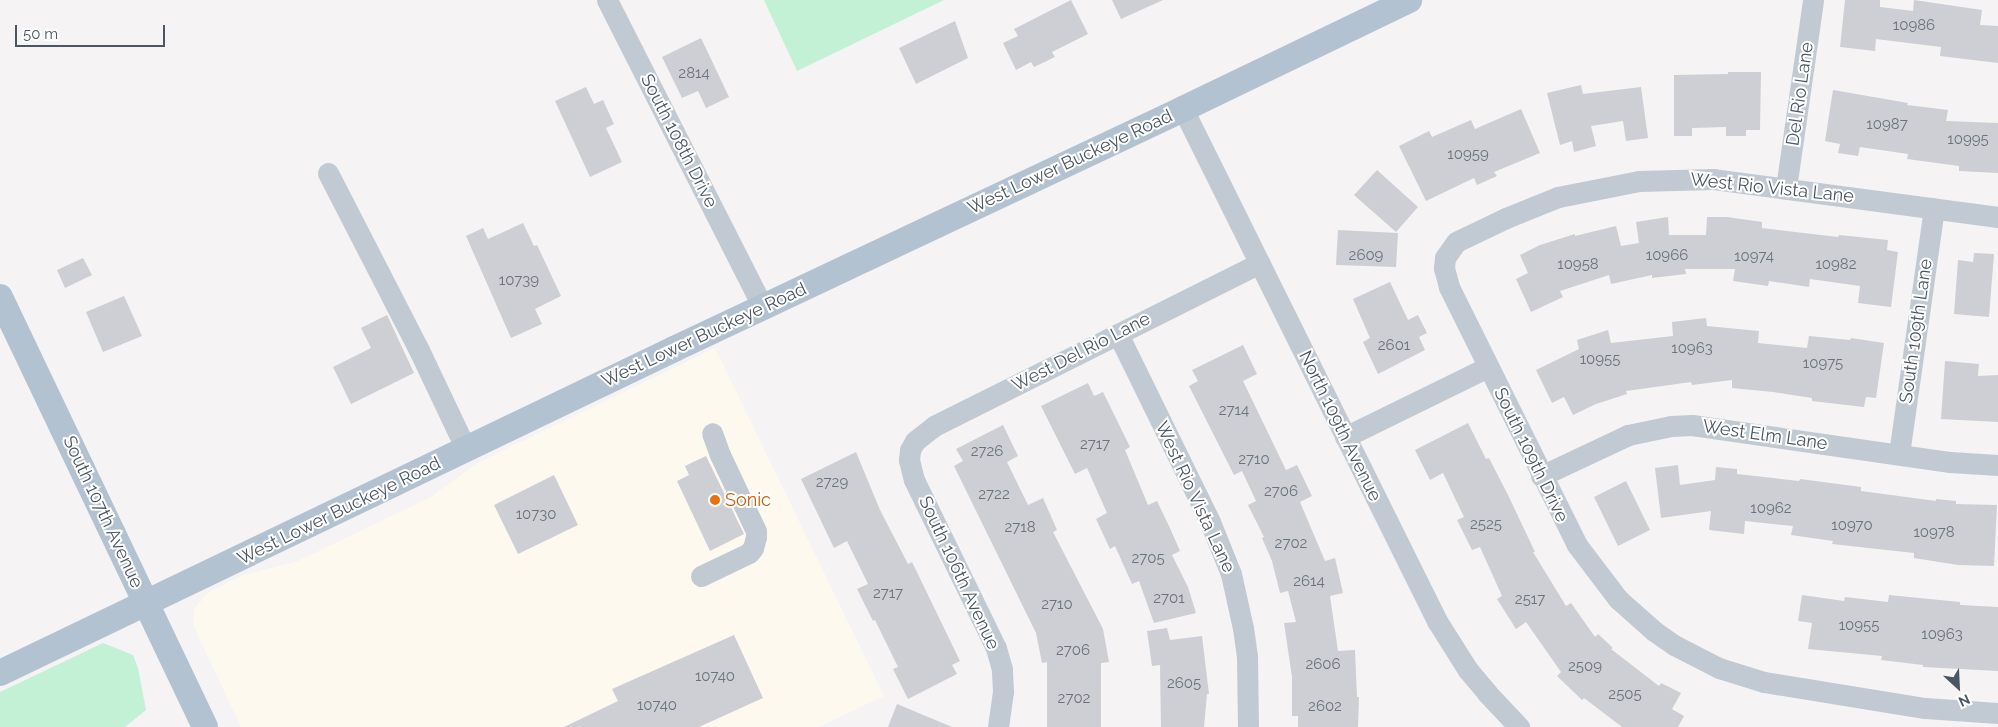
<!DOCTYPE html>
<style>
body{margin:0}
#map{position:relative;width:1998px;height:727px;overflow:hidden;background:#f5f3f3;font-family:Raleway,sans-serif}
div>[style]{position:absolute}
.commercial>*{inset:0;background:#fdf9ef}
.green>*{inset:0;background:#c3f1d5}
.building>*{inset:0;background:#cdcfd5}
.minor>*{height:21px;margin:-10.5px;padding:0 10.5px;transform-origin:10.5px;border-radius:10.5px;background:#c1cad2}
.major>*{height:26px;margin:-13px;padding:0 13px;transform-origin:13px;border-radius:13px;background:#b3c2d1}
.dots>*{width:14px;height:14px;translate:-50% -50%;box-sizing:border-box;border:2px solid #fff;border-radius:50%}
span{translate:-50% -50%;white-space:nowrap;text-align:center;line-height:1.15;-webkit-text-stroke:4px #fff;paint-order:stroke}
.number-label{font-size:15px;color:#6b747e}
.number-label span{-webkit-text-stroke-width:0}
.street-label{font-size:18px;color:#4a5661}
.food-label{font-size:18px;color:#c56008}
.left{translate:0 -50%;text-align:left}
.north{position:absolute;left:1933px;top:662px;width:50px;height:50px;-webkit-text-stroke:4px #fff;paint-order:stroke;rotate:155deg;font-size:14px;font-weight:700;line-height:20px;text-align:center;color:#4a5661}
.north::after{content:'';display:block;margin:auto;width:18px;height:22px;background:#4a5661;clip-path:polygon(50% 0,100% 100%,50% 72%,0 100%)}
.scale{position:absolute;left:15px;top:25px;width:150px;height:22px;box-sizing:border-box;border:2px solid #4a5661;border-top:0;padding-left:6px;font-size:15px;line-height:18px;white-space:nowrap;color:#4a5661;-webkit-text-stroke:4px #fff;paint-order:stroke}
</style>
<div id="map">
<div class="commercial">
<div style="clip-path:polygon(715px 348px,884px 696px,819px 727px,241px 727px,193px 625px,194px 609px,209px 592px,241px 576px,298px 561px,429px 498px,479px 462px)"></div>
</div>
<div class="green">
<div style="clip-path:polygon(764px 0,944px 0,797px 71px)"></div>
<div style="clip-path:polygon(103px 643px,133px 655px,138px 668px,146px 710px,125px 727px,0 727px,0 692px)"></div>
</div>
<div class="building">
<div style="clip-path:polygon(1071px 0,1088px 34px,1052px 52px,1055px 57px,1034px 67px,1031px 62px,1016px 70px,1003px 43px,1018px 36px,1014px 29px)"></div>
<div style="clip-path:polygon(1112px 0,1163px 0,1121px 19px)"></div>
<div style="clip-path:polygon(1845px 0,1880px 0,1880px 7px,1913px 11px,1914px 0,1982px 10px,1980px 25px,1998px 26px,1998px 63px,1940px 56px,1941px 47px,1876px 39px,1875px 51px,1840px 47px)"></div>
<div style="clip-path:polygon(955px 21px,968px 58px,916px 84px,899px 48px)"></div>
<div style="clip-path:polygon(701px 38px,729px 97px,706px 108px,698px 91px,682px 98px,662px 57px)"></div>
<div style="clip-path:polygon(1728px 72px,1761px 72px,1760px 130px,1746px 130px,1746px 136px,1726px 136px,1726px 127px,1692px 128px,1692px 136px,1674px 136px,1674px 75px,1728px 74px)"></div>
<div style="clip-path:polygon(1581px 85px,1583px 94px,1641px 87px,1648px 138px,1626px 141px,1623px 121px,1591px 126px,1596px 146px,1574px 152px,1572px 141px,1560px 145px,1547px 93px)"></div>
<div style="clip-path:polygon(586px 87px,594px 104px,603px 100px,614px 124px,606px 128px,622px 162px,590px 177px,555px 101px)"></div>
<div style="clip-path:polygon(1833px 90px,1908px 103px,1907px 105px,1948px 110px,1946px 121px,1998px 123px,1998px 173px,1959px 171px,1959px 166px,1907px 159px,1908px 154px,1860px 147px,1858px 156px,1838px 153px,1840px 144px,1825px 141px)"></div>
<div style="clip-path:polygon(1521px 109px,1540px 153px,1494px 172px,1497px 176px,1477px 185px,1474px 178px,1426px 201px,1399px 146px,1429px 131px,1432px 137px,1471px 120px,1475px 129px)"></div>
<div style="clip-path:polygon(1377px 170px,1418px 207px,1396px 232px,1354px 195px)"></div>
<div style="clip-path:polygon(1668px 217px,1669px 235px,1706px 235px,1707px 217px,1727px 217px,1762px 222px,1762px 228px,1838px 237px,1839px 235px,1888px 240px,1887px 250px,1898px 252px,1891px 307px,1858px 303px,1860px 286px,1810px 279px,1809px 287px,1769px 281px,1768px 286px,1733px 281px,1735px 269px,1685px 269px,1686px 274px,1652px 278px,1652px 275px,1611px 284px,1609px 275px,1560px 291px,1563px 297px,1531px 312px,1516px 279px,1528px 273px,1520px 255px,1540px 245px,1575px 234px,1575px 236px,1616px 226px,1621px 246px,1639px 243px,1636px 222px)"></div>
<div style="clip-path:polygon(523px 223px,534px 246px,537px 245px,561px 296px,535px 309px,542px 324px,511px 338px,466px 236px,483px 228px,488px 239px)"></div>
<div style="clip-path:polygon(1338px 230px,1398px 233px,1396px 267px,1336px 265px)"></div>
<div style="clip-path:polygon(1974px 253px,1994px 254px,1989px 317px,1954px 314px,1958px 260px,1973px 262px)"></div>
<div style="clip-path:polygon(83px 258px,92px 275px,65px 288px,57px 270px)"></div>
<div style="clip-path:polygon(1390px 282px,1408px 320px,1418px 315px,1427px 333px,1419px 337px,1425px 350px,1378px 374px,1363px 342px,1370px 338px,1353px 299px)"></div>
<div style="clip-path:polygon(124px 296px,142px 336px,103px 352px,86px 312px)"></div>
<div style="clip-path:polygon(387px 315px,414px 373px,351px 404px,333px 367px,371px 348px,361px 328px)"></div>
<div style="clip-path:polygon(1706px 318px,1707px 326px,1759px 331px,1758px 343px,1807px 348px,1809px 336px,1850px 340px,1851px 338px,1884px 343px,1876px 398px,1866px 397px,1864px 407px,1812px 401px,1812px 398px,1773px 392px,1732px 388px,1732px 380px,1692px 385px,1691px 382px,1626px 391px,1627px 394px,1596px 404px,1573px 415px,1564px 397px,1552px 403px,1536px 370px,1579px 349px,1577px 340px,1608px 330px,1611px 343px,1673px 336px,1672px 322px)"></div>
<div style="clip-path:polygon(1243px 345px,1257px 374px,1243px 381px,1286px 470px,1297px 465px,1312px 496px,1300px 502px,1325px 561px,1335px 558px,1343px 593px,1330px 596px,1338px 651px,1355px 650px,1357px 697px,1359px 697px,1358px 727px,1298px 727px,1298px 716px,1292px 716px,1292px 677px,1284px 623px,1296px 622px,1288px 591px,1280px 593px,1272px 561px,1262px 538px,1264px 537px,1248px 505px,1256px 501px,1242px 471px,1234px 475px,1189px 386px,1198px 381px,1192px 370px)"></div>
<div style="clip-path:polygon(1945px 361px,1979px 364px,1978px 376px,1998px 375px,1998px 422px,1941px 419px)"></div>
<div style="clip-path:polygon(1088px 383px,1094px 396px,1103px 392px,1130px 447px,1125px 450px,1148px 505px,1157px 501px,1169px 526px,1180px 551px,1172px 555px,1188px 587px,1196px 613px,1154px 623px,1139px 581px,1132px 584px,1115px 546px,1110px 549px,1096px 519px,1107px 513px,1087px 468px,1075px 474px,1041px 406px)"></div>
<div style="clip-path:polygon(1468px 423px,1486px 459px,1489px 458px,1508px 495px,1535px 552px,1533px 552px,1566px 606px,1571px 603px,1595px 637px,1598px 634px,1613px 648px,1611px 649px,1659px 686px,1661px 683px,1681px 693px,1672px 709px,1684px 716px,1678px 727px,1622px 727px,1584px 698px,1582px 700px,1557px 676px,1561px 672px,1526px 622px,1516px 629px,1497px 599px,1502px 596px,1480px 547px,1472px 550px,1457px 520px,1464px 517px,1443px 473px,1430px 480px,1415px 450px)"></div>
<div style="clip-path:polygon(1003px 425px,1018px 456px,1007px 462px,1028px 505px,1043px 498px,1057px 530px,1053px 532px,1103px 629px,1109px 662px,1101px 663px,1101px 727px,1047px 727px,1047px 662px,1042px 663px,1036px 633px,954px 466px,963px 461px,956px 449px)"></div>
<div style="clip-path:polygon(856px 452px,880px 510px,908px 564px,912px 562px,960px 661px,952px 665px,957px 674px,908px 699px,893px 669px,898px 667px,875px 620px,873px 621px,857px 589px,868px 584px,847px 541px,834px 548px,801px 479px)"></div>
<div style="clip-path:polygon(706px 456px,744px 534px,710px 551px,677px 481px,689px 475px,685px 466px)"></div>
<div style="clip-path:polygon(1678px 465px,1680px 485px,1715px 480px,1716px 467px,1737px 469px,1737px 474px,1799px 481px,1800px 479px,1861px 487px,1861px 491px,1936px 501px,1936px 499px,1956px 501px,1956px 504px,1997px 505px,1994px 566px,1958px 565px,1914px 558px,1914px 553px,1832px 544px,1833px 541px,1791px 535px,1793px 526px,1745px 521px,1744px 534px,1709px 530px,1711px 511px,1661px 518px,1655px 468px)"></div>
<div style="clip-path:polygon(554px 475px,578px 525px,518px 554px,494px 505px)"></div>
<div style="clip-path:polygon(1626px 481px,1650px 530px,1618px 546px,1594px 497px)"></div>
<div style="clip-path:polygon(1802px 595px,1844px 601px,1845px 597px,1888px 602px,1889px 595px,1960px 602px,1960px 605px,1998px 607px,1998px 671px,1923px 667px,1923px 665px,1881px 660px,1882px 656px,1808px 649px,1812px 623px,1798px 621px)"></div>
<div style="clip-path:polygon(1167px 628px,1170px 640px,1202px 636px,1209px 694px,1207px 694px,1204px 727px,1161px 727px,1160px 665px,1152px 666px,1147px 631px)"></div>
<div style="clip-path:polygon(734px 635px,763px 698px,699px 727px,564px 727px,618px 701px,612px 689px)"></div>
<div style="clip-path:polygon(897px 704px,952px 727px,888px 727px)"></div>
</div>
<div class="minor">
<div style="left:607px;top:0;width:344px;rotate:63.1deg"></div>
<div style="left:1183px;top:109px;width:572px;rotate:63.61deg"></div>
<div style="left:1437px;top:621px;width:58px;rotate:57.7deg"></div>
<div style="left:1468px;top:670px;width:30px;rotate:50deg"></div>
<div style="left:1487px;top:693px;width:47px;rotate:46.7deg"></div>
<div style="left:328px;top:173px;width:197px;rotate:62.8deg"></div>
<div style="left:418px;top:348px;width:112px;rotate:64.6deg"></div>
<div style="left:1786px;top:188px;width:190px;rotate:-81.8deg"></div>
<div style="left:1998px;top:217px;width:287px;rotate:-172.4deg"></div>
<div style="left:1714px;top:179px;width:75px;rotate:178.5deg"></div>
<div style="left:1639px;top:181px;width:83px;rotate:168.8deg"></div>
<div style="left:1558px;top:197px;width:56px;rotate:158deg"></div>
<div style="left:1506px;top:218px;width:55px;rotate:154.4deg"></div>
<div style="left:1456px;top:242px;width:19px;rotate:125deg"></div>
<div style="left:1445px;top:258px;width:10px;rotate:96deg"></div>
<div style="left:1444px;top:268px;width:20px;rotate:75deg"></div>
<div style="left:1449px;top:287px;width:288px;rotate:63.6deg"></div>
<div style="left:1577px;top:545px;width:68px;rotate:52.8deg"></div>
<div style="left:1618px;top:599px;width:48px;rotate:41.6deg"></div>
<div style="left:1654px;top:631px;width:24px;rotate:35deg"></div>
<div style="left:1674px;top:645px;width:51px;rotate:27.1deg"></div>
<div style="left:1719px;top:668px;width:47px;rotate:17.3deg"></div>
<div style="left:1764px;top:682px;width:163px;rotate:9.2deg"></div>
<div style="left:1925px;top:708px;width:73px;rotate:3.9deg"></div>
<div style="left:1118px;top:334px;width:209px;rotate:63.9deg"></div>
<div style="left:1210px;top:522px;width:56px;rotate:68deg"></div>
<div style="left:1231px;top:574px;width:55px;rotate:77.5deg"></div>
<div style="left:1243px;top:628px;width:28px;rotate:82deg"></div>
<div style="left:1247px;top:656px;width:71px;rotate:89.2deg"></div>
<div style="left:1345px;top:437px;width:159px;rotate:-26.1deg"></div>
<div style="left:1899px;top:454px;width:248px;rotate:-81.9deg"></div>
<div style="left:1541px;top:476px;width:96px;rotate:-25.2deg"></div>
<div style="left:1628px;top:435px;width:44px;rotate:-11.8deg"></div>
<div style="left:1671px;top:426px;width:21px;rotate:-3deg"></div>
<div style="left:1692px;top:425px;width:261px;rotate:8.2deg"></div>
<div style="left:1950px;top:462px;width:48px;rotate:3.6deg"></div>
<div style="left:701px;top:576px;width:53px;rotate:-25.6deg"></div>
<div style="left:749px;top:553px;width:6px;rotate:-51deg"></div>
<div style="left:753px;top:548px;width:11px;rotate:-75deg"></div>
<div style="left:756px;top:537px;width:6px;rotate:-90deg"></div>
<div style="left:756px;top:531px;width:84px;rotate:-115.3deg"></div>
<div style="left:720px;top:455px;width:23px;rotate:-110deg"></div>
<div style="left:998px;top:727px;width:36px;rotate:-82deg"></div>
<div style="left:1003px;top:691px;width:22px;rotate:-93deg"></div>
<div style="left:1002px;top:669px;width:22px;rotate:-106deg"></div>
<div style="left:996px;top:648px;width:187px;rotate:-116deg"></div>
<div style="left:914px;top:480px;width:21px;rotate:-104deg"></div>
<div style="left:909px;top:460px;width:10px;rotate:-84deg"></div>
<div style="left:910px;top:450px;width:10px;rotate:-61deg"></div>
<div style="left:915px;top:441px;width:24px;rotate:-38deg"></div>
<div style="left:934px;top:426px;width:364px;rotate:-26.6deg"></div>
</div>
<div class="major">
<div style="left:0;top:297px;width:476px;rotate:64.5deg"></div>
<div style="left:0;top:673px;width:748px;rotate:-25.67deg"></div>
<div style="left:674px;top:349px;width:563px;rotate:-25.24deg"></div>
<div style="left:1183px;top:109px;width:251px;rotate:-25.7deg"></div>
</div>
<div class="dots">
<div style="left:715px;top:500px;background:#e8710a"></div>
</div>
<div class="number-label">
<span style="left:1914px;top:26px">10986</span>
<span style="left:694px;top:74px">2814</span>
<span style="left:1887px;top:125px">10987</span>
<span style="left:1968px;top:140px">10995</span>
<span style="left:1468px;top:155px">10959</span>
<span style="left:1366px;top:256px">2609</span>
<span style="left:1667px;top:256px">10966</span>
<span style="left:1754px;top:257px">10974</span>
<span style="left:1578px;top:265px">10958</span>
<span style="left:1836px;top:265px">10982</span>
<span style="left:519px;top:281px">10739</span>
<span style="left:1394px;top:346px">2601</span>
<span style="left:1692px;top:349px">10963</span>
<span style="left:1600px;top:360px">10955</span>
<span style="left:1823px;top:364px">10975</span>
<span style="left:1234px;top:411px">2714</span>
<span style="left:1095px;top:445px">2717</span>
<span style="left:987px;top:452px">2726</span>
<span style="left:1254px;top:460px">2710</span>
<span style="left:832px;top:483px">2729</span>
<span style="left:1281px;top:492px">2706</span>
<span style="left:994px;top:495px">2722</span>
<span style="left:1771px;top:509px">10962</span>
<span style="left:536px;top:515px">10730</span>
<span style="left:1486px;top:525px">2525</span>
<span style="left:1852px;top:526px">10970</span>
<span style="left:1020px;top:528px">2718</span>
<span style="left:1934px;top:533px">10978</span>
<span style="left:1291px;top:544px">2702</span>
<span style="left:1148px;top:559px">2705</span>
<span style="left:1309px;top:582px">2614</span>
<span style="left:888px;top:594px">2717</span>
<span style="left:1169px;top:599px">2701</span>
<span style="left:1530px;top:600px">2517</span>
<span style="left:1057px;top:605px">2710</span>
<span style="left:1859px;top:626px">10955</span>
<span style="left:1942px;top:635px">10963</span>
<span style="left:1073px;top:651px">2706</span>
<span style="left:1323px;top:665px">2606</span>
<span style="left:1585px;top:667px">2509</span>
<span style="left:715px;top:677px">10740</span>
<span style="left:1184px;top:684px">2605</span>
<span style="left:1625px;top:695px">2505</span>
<span style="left:1074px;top:699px">2702</span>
<span style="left:657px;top:706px">10740</span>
<span style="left:1325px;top:707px">2602</span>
</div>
<div class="street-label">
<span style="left:1800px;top:94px;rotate:-82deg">Del Rio Lane</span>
<span style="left:679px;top:141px;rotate:63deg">South 108th Drive</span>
<span style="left:1070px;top:162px;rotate:-25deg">West Lower Buckeye Road</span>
<span style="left:1772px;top:188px;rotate:6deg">West Rio Vista Lane</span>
<span style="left:1916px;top:331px;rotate:-82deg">South 109th Lane</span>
<span style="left:704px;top:335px;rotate:-25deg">West Lower Buckeye Road</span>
<span style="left:1081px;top:352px;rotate:-27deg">West Del Rio Lane</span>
<span style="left:1340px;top:426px;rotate:64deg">North 109th Avenue</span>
<span style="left:1765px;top:435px;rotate:8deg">West Elm Lane</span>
<span style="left:1531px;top:455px;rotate:64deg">South 109th Drive</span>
<span style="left:1195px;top:497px;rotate:65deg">West Rio Vista Lane</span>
<span style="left:339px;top:511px;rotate:-26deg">West Lower Buckeye Road</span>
<span style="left:103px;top:512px;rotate:65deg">South 107th Avenue</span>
<span style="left:959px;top:573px;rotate:65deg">South 106th Avenue</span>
</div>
<div class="food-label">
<span class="left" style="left:725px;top:500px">Sonic</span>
</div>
<div class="north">N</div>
<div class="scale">50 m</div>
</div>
